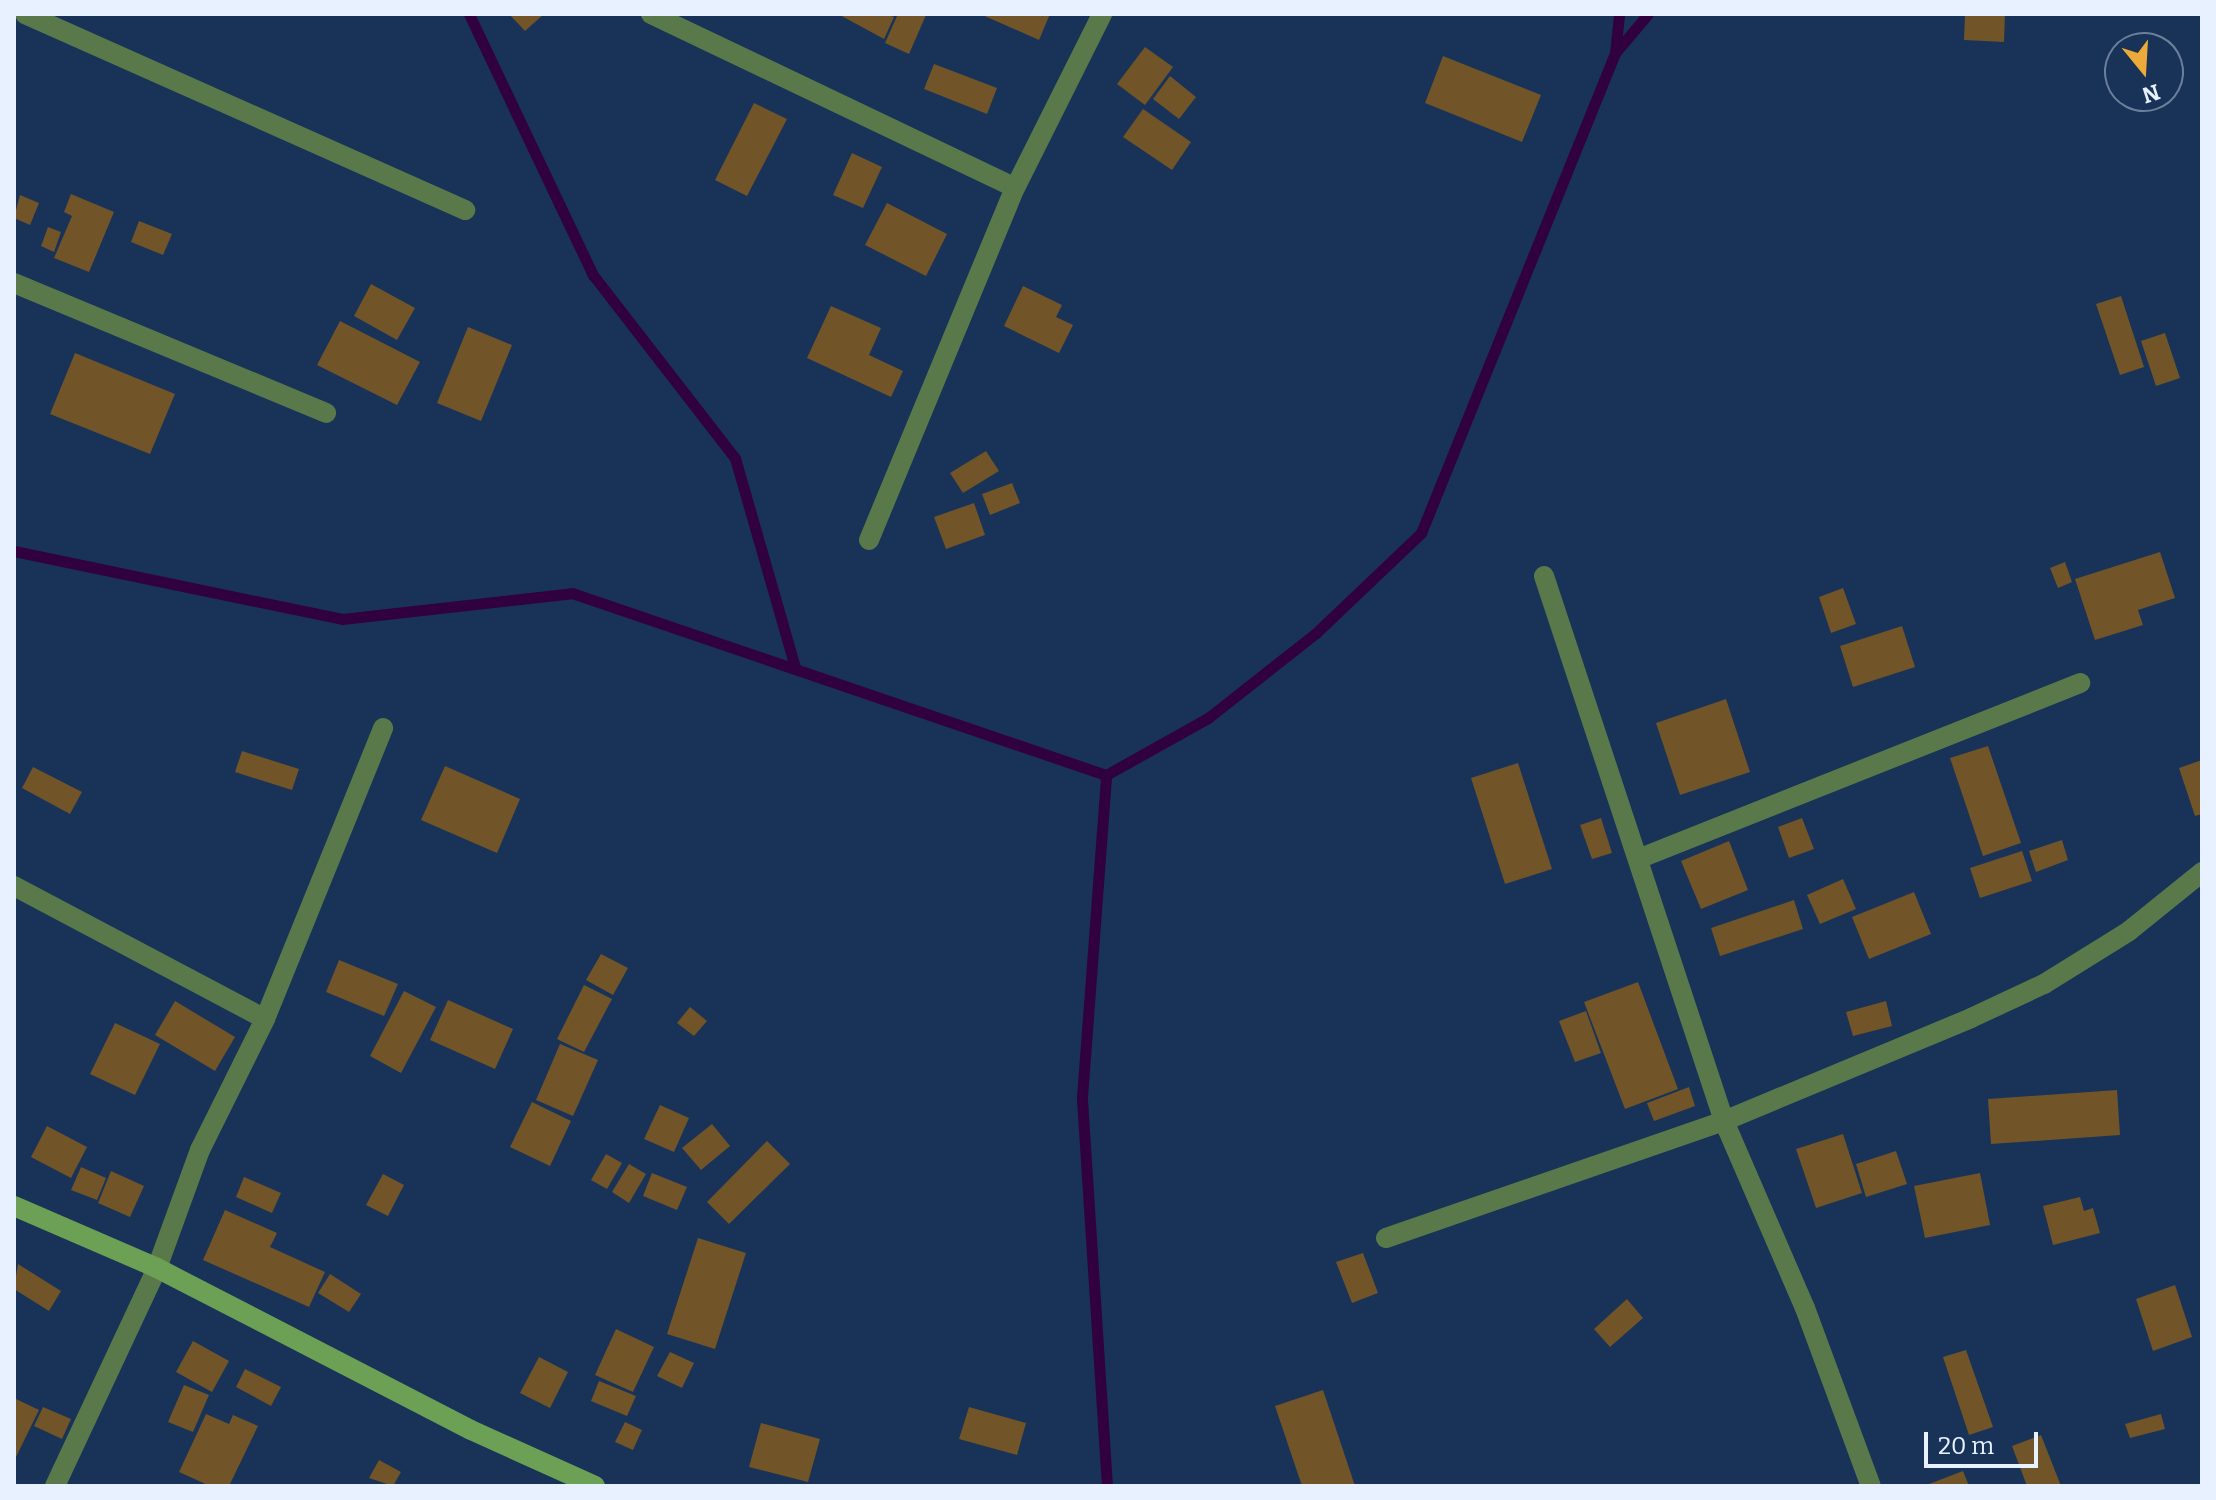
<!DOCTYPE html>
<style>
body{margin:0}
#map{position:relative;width:2216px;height:1500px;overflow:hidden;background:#183357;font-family:Bitter,serif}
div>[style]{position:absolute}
.stream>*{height:11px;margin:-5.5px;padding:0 5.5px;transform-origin:5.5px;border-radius:5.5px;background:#31003f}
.building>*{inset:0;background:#715427}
.street>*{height:20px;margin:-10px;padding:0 10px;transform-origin:10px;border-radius:10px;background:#59794b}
.secondary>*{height:20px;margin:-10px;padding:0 10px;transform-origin:10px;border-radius:10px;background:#6ca055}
span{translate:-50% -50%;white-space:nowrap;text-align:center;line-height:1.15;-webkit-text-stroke:8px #183357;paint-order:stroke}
.frame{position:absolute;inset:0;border:16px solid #e7f1ff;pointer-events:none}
.north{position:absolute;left:2104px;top:32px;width:80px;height:80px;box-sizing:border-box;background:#183357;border:2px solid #6b7f9a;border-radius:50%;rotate:162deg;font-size:22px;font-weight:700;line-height:32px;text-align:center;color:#e7f1ff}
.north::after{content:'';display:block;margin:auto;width:28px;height:36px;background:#ebaa39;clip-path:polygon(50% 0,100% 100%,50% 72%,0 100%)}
.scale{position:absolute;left:1924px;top:1432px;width:114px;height:36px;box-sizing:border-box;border:4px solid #e7f1ff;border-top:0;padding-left:10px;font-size:24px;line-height:28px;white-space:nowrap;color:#e7f1ff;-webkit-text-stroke:6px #183357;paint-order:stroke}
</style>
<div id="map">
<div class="stream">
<div style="left:469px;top:14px;width:289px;rotate:64.6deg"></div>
<div style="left:593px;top:275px;width:232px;rotate:52.2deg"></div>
<div style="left:735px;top:458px;width:217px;rotate:74deg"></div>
<div style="left:1615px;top:53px;width:39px;rotate:-84deg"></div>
<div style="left:14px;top:551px;width:335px;rotate:11.7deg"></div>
<div style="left:342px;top:619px;width:231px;rotate:-6.4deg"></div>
<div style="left:572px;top:593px;width:564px;rotate:18.82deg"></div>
<div style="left:1107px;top:1486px;width:390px;rotate:-93.7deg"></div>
<div style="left:1082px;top:1097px;width:323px;rotate:-85.7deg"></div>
<div style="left:1106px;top:775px;width:117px;rotate:-29.2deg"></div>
<div style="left:1208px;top:718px;width:137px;rotate:-38.2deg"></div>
<div style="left:1316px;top:633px;width:145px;rotate:-43.6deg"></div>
<div style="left:1421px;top:533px;width:518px;rotate:-67.99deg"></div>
<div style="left:1615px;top:53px;width:51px;rotate:-49.8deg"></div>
</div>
<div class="building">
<div style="clip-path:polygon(509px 14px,544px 14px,525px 31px)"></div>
<div style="clip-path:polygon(838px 14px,886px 14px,894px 17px,884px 39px)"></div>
<div style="clip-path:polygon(898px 14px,926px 15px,909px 54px,885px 43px)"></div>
<div style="clip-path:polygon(980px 14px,1050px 14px,1039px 40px)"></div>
<div style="clip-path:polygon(1965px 14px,2005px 14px,2004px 42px,1964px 40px)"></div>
<div style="clip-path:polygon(1145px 47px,1173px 67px,1145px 105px,1117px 84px)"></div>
<div style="clip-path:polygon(1443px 56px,1541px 95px,1522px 142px,1425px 103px)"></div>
<div style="clip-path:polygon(934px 64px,997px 88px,987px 114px,924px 89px)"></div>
<div style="clip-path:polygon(1170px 76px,1196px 97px,1179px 119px,1153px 99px)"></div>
<div style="clip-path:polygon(754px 103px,787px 119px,747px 196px,715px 180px)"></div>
<div style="clip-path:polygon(1143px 109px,1191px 142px,1172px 170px,1123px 137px)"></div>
<div style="clip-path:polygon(852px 153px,882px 167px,863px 208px,833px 195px)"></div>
<div style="clip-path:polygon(71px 194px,114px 212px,89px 272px,54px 258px,72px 216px,64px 212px)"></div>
<div style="clip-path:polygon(20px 195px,39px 203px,30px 225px,14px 218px)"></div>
<div style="clip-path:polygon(887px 203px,947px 234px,926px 276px,865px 245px)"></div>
<div style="clip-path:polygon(139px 221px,172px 234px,163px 255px,131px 242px)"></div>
<div style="clip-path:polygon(48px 227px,61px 232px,54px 252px,41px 246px)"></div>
<div style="clip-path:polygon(371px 284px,415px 308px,397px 340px,354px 316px)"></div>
<div style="clip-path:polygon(1023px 286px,1062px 305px,1056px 317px,1073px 325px,1059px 353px,1004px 326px)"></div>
<div style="clip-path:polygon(2121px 296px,2144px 367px,2120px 375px,2096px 304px)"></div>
<div style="clip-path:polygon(831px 306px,881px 328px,869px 355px,903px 371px,891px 397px,807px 358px)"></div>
<div style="clip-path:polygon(340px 321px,420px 362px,397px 405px,317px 365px)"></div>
<div style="clip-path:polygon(468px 327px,512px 345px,481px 421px,437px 403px)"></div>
<div style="clip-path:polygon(2165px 333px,2180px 378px,2156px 386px,2141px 341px)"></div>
<div style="clip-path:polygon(75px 353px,175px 394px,150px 454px,50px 414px)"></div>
<div style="clip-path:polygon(986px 451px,999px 471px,963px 493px,950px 473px)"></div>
<div style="clip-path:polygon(1012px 483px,1020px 503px,990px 515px,982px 494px)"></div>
<div style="clip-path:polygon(974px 503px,985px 535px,946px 549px,934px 517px)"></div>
<div style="clip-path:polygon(2160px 552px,2175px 598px,2138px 610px,2143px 625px,2095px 640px,2075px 579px)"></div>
<div style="clip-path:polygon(2065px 562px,2072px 582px,2058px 588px,2050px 568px)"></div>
<div style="clip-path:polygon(1843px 588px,1856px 624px,1831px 633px,1819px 597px)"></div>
<div style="clip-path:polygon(1902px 626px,1915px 667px,1853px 687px,1840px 646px)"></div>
<div style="clip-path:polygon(1726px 699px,1750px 772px,1680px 795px,1656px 723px)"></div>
<div style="clip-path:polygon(1988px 746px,2021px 843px,1983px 856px,1950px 758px)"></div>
<div style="clip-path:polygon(242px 751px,299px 769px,292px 790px,235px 772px)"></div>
<div style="clip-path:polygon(2202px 760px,2202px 814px,2195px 816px,2179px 768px)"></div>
<div style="clip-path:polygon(1518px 763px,1552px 869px,1505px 884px,1471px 778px)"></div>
<div style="clip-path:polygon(445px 766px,520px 799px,497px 853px,421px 820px)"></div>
<div style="clip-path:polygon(33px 767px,82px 792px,70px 814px,22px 788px)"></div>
<div style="clip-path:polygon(1601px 818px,1612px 853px,1592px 859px,1580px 825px)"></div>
<div style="clip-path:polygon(1802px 818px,1814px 849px,1789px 858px,1778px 827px)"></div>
<div style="clip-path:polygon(2062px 840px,2068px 860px,2036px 872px,2029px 851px)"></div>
<div style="clip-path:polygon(1729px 841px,1748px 890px,1701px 909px,1681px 861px)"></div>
<div style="clip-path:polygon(2022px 851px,2032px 881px,1980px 898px,1970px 868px)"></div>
<div style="clip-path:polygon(1843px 879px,1856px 909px,1820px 924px,1807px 895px)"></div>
<div style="clip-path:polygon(1914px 892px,1931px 934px,1869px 959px,1852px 917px)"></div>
<div style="clip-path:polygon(1794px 900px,1803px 929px,1720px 956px,1711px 928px)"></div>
<div style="clip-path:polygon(601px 954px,628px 968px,613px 995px,586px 980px)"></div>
<div style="clip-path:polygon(339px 960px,398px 984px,384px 1016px,326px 992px)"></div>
<div style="clip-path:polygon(1638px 982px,1678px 1089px,1625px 1109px,1584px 1002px)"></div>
<div style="clip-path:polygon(584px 985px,612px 999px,584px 1052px,557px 1039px)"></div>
<div style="clip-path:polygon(404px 991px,436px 1007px,401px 1073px,370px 1056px)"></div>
<div style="clip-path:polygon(448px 1000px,513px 1029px,495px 1069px,430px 1040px)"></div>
<div style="clip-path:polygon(175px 1001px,235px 1037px,215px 1071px,155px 1035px)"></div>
<div style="clip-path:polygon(1886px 1001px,1892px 1026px,1853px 1036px,1846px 1012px)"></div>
<div style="clip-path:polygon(690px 1007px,707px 1021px,694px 1036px,677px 1023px)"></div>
<div style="clip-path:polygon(1586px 1011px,1601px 1053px,1575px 1062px,1559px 1021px)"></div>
<div style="clip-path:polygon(115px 1023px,160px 1044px,135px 1095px,90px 1074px)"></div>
<div style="clip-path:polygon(560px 1044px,598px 1060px,573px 1116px,536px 1100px)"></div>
<div style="clip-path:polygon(1689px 1087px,1695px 1106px,1654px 1121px,1647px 1103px)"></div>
<div style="clip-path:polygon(2117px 1090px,2120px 1135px,1991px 1144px,1988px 1099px)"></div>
<div style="clip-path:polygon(532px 1102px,571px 1121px,550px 1166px,510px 1147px)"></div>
<div style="clip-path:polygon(660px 1105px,689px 1118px,674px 1152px,644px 1139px)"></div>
<div style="clip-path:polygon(712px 1124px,730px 1146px,701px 1170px,682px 1148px)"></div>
<div style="clip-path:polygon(47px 1126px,87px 1147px,71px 1178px,31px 1157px)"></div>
<div style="clip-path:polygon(1843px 1134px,1862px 1193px,1816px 1208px,1796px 1149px)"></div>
<div style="clip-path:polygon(767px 1141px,790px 1164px,729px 1224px,707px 1202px)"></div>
<div style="clip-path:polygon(1896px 1151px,1907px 1184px,1866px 1197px,1856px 1164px)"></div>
<div style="clip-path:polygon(606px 1154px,622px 1163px,607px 1189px,591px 1180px)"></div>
<div style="clip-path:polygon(629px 1164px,646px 1174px,629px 1203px,612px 1192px)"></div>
<div style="clip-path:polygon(81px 1167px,106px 1178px,97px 1200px,71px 1190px)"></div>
<div style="clip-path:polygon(111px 1171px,144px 1186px,130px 1217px,98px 1203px)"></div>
<div style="clip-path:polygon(652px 1173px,687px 1187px,677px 1210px,643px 1196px)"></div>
<div style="clip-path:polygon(1980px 1173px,1990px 1225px,1925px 1238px,1914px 1186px)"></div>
<div style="clip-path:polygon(383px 1174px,404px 1185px,388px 1216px,366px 1205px)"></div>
<div style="clip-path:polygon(244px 1177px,281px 1193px,272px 1213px,236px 1197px)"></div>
<div style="clip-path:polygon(2080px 1197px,2084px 1211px,2093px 1208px,2100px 1233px,2053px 1245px,2043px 1206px)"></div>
<div style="clip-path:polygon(225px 1210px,277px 1233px,270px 1247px,325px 1272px,309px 1307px,203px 1260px)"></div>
<div style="clip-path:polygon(698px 1238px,746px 1253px,715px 1349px,667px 1334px)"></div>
<div style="clip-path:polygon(1363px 1253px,1378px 1293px,1352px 1303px,1336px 1262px)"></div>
<div style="clip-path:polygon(18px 1264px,61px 1291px,49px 1311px,14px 1289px)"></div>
<div style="clip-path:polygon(330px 1274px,361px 1294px,349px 1312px,318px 1293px)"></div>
<div style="clip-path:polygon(2175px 1285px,2192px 1337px,2153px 1351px,2136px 1299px)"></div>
<div style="clip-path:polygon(1627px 1299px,1643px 1318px,1610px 1347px,1594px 1329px)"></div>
<div style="clip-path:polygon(616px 1329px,654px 1347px,633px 1392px,595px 1375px)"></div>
<div style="clip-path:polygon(193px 1341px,229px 1361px,212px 1392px,176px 1372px)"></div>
<div style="clip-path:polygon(1966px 1350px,1993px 1427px,1969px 1435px,1943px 1357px)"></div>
<div style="clip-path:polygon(670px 1352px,694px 1363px,682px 1388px,657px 1376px)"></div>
<div style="clip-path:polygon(539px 1357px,568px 1372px,550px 1408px,520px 1393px)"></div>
<div style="clip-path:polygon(245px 1369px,281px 1387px,271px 1406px,236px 1387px)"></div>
<div style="clip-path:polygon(599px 1381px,636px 1396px,627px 1416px,591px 1401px)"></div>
<div style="clip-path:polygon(184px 1385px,209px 1395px,193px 1432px,168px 1422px)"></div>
<div style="clip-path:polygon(1323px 1390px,1355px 1486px,1302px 1486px,1275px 1406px)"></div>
<div style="clip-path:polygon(14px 1398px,39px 1410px,14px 1461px)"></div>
<div style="clip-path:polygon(43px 1407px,71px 1419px,62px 1439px,34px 1426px)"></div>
<div style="clip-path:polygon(969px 1407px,1026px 1423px,1017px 1455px,959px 1439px)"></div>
<div style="clip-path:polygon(206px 1414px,229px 1424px,233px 1415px,258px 1426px,229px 1486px,210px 1486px,179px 1472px)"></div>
<div style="clip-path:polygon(2161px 1414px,2165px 1429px,2130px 1438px,2125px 1424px)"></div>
<div style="clip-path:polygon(625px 1422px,642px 1430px,633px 1450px,615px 1442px)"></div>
<div style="clip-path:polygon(761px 1423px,820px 1439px,808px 1482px,749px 1467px)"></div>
<div style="clip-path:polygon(2041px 1435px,2061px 1486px,2027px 1486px,2012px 1446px)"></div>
<div style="clip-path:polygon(379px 1460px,401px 1472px,393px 1486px,369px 1478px)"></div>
<div style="clip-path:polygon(1963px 1471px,1969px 1486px,1930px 1486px,1929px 1484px)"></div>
</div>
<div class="street">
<div style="left:25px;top:14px;width:482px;rotate:24deg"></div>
<div style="left:651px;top:14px;width:403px;rotate:25.5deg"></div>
<div style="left:14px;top:283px;width:338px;rotate:22.6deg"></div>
<div style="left:869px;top:540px;width:381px;rotate:-67.5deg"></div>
<div style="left:1015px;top:188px;width:195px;rotate:-63.4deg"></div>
<div style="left:1544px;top:576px;width:574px;rotate:71.72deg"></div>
<div style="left:1724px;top:1121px;width:204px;rotate:66.6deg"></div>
<div style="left:1805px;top:1308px;width:190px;rotate:69.7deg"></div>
<div style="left:1638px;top:859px;width:476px;rotate:-21.7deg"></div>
<div style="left:14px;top:886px;width:284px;rotate:27.9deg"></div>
<div style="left:1386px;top:1238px;width:358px;rotate:-19.1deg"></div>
<div style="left:1724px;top:1121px;width:268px;rotate:-22.6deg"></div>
<div style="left:1971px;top:1018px;width:81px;rotate:-25deg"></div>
<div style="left:2044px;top:984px;width:100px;rotate:-31.9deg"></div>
<div style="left:2129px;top:931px;width:94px;rotate:-38.9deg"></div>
<div style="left:55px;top:1486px;width:241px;rotate:-64.9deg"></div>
<div style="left:157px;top:1268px;width:126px;rotate:-70deg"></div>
<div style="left:200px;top:1150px;width:146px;rotate:-63.6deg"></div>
<div style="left:265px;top:1019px;width:314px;rotate:-67.9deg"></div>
</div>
<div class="secondary">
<div style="left:14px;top:1206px;width:156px;rotate:23.4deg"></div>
<div style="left:157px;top:1268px;width:353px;rotate:27.3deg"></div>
<div style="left:471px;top:1430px;width:136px;rotate:24.3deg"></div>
</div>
<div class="frame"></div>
<div class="north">N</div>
<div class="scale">20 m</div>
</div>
